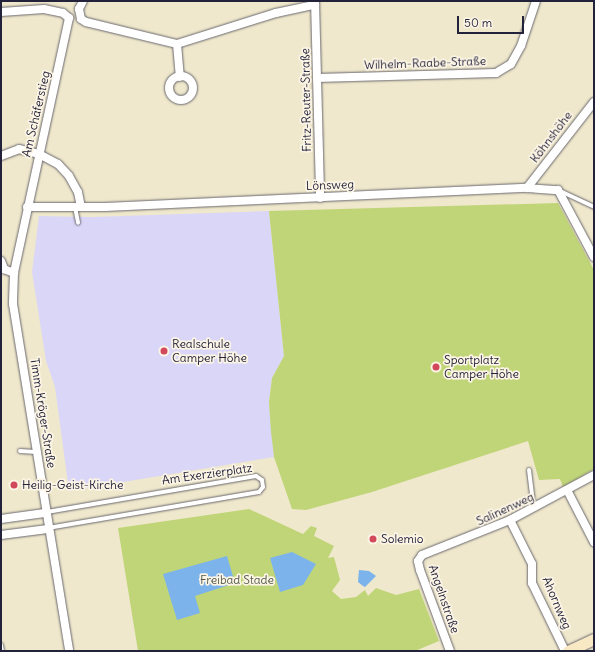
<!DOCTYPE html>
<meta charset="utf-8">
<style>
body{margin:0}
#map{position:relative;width:595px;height:652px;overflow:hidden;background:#efe8cc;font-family:Delius,sans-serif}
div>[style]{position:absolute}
.built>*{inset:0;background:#dad6f7}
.green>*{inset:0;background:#c0d578}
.water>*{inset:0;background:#7cb3eb}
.roads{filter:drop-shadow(0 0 1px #6a676e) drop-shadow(0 0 1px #6a676e)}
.lane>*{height:4px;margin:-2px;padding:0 2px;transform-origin:2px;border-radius:2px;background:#fff}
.street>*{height:8px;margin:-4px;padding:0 4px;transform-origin:4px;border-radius:4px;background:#fff}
.street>.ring{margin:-4px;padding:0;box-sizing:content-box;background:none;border:8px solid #fff;border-radius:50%}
.secondary>*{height:11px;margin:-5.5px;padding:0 5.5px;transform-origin:5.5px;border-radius:5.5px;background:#f8e8c3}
.dots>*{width:11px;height:11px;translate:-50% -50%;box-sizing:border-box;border:2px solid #fcf5e5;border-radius:50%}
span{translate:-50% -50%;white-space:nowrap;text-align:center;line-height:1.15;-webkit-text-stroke:3.5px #fcf5e5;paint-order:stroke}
.street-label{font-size:12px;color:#22223b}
.poi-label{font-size:12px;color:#22223b}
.left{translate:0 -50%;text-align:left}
.park-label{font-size:12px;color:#51584d}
.frame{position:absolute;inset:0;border:2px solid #22223b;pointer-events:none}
.scale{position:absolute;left:457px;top:16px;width:67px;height:18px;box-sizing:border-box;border:2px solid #22223b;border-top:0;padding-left:5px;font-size:12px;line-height:14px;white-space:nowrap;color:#22223b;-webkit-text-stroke:3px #fcf5e5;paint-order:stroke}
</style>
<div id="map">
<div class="built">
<div style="clip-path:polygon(269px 211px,284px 356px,272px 378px,269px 402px,274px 457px,69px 491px,55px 387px,46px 361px,32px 272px,39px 216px,92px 217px)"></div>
</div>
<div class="green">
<div style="clip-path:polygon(558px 203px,594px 270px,594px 469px,563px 487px,560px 479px,539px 480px,528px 441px,372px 492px,306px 510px,292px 509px,274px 457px,271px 432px,269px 402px,272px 378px,284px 356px,269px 211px)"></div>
<div style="clip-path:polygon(249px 509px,303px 534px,311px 526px,317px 528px,314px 536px,334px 546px,328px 558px,334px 557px,340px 580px,332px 591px,341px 599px,356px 597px,365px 590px,368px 596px,376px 588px,396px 595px,419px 589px,439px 641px,415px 651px,138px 651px,118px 528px)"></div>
</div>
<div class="water">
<div style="clip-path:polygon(292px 552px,316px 564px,303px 585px,280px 592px,270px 558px)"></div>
<div style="clip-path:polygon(227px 556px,235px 583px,195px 596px,200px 613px,177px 620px,163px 574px)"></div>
<div style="clip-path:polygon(359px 570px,369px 571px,376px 576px,365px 587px,363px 586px,358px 582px)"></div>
</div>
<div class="roads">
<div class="lane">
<div style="left:560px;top:191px;width:38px;rotate:25deg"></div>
<div style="left:75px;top:207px;width:16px;rotate:79deg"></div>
<div style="left:20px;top:451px;width:16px;rotate:4deg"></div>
<div style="left:529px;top:470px;width:38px;rotate:83deg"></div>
<div style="left:47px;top:512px;width:212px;rotate:-9.8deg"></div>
<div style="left:256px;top:476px;width:7px;rotate:34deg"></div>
<div style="left:262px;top:480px;width:7px;rotate:82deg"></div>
<div style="left:263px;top:487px;width:6px;rotate:129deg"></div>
<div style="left:259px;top:492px;width:214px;rotate:170.3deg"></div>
<div style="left:1px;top:645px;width:6px;rotate:81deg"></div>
</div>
<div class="street">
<div style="left:83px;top:1px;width:9px;rotate:117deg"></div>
<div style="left:79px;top:9px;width:10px;rotate:79deg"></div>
<div style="left:81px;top:19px;width:6px;rotate:31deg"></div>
<div style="left:86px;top:22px;width:94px;rotate:13.6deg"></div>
<div style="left:177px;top:44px;width:104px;rotate:-17.4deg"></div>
<div style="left:276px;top:13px;width:40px;rotate:-12deg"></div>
<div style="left:315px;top:1px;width:197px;rotate:88.5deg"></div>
<div style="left:1px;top:12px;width:43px;rotate:-4deg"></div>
<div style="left:44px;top:9px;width:19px;rotate:12deg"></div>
<div style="left:63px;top:13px;width:8px;rotate:40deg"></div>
<div style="left:69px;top:18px;width:261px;rotate:102.2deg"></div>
<div style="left:14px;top:273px;width:31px;rotate:92deg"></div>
<div style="left:13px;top:304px;width:351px;rotate:80.8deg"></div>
<div style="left:177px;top:44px;width:33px;rotate:85deg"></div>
<div class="ring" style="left:169px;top:76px;width:16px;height:16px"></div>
<div style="left:317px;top:78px;width:179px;rotate:-1.6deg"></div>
<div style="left:496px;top:73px;width:17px;rotate:-31deg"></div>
<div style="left:511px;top:64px;width:21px;rotate:-61deg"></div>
<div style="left:521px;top:46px;width:47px;rotate:-71.6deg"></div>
<div style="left:1px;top:156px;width:19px;rotate:-21deg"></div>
<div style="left:19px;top:149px;width:21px;rotate:14deg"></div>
<div style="left:39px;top:154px;width:21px;rotate:28deg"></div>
<div style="left:58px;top:164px;width:16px;rotate:47deg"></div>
<div style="left:69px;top:176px;width:18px;rotate:61deg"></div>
<div style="left:78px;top:192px;width:15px;rotate:79deg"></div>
<div style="left:527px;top:188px;width:109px;rotate:-52.1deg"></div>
<div style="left:27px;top:207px;width:78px"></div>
<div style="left:105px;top:207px;width:422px;rotate:-2.6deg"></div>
<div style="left:527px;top:188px;width:31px;rotate:4deg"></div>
<div style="left:558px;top:190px;width:76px;rotate:61.8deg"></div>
<div style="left:1px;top:261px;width:9px;rotate:69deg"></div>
<div style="left:4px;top:269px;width:11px;rotate:22deg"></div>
<div style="left:567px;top:490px;width:59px;rotate:62.6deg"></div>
<div style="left:1px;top:519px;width:44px;rotate:-7.8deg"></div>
<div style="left:510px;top:520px;width:49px;rotate:63.4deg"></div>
<div style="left:532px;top:564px;width:19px;rotate:90deg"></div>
<div style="left:532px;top:583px;width:76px;rotate:64.1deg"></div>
<div style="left:1px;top:535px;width:47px;rotate:-7.3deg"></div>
<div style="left:450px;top:651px;width:86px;rotate:-110.3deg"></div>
<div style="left:420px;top:570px;width:9px;rotate:-103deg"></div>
<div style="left:418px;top:561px;width:7px;rotate:-56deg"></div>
<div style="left:422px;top:555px;width:95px;rotate:-21.7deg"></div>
<div style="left:510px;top:520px;width:95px;rotate:-28.2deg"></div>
</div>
<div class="secondary">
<div style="left:568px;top:651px;width:29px;rotate:-25deg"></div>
</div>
</div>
<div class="dots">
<div style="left:164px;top:351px;background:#d1495b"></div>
<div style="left:436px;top:367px;background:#d1495b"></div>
<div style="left:14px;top:485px;background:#d1495b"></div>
<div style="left:373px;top:539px;background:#d1495b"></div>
</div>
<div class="street-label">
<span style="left:425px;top:63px;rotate:-2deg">Wilhelm-Raabe-Straße</span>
<span style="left:306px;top:100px;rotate:-91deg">Fritz-Reuter-Straße</span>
<span style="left:36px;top:114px;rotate:-77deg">Am Schäferstieg</span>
<span style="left:551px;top:137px;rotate:-53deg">Köhnshöhe</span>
<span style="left:330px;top:185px;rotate:-2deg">Lönsweg</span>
<span style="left:43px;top:413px;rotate:81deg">Timm-Kröger-Straße</span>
<span style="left:207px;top:474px;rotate:-8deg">Am Exerzierplatz</span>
<span style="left:505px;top:509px;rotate:-25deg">Salinenweg</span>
<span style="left:444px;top:599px;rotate:71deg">Angelnstraße</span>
<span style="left:557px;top:603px;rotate:67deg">Ahornweg</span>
</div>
<div class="poi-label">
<span class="left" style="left:172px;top:351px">Realschule<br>Camper Höhe</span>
<span class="left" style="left:444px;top:367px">Sportplatz<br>Camper Höhe</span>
<span class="left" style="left:22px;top:485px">Heilig-Geist-Kirche</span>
<span class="left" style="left:381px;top:539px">Solemio</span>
</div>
<div class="park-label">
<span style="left:237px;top:580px">Freibad Stade</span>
</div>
<div class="frame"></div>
<div class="scale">50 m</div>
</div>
